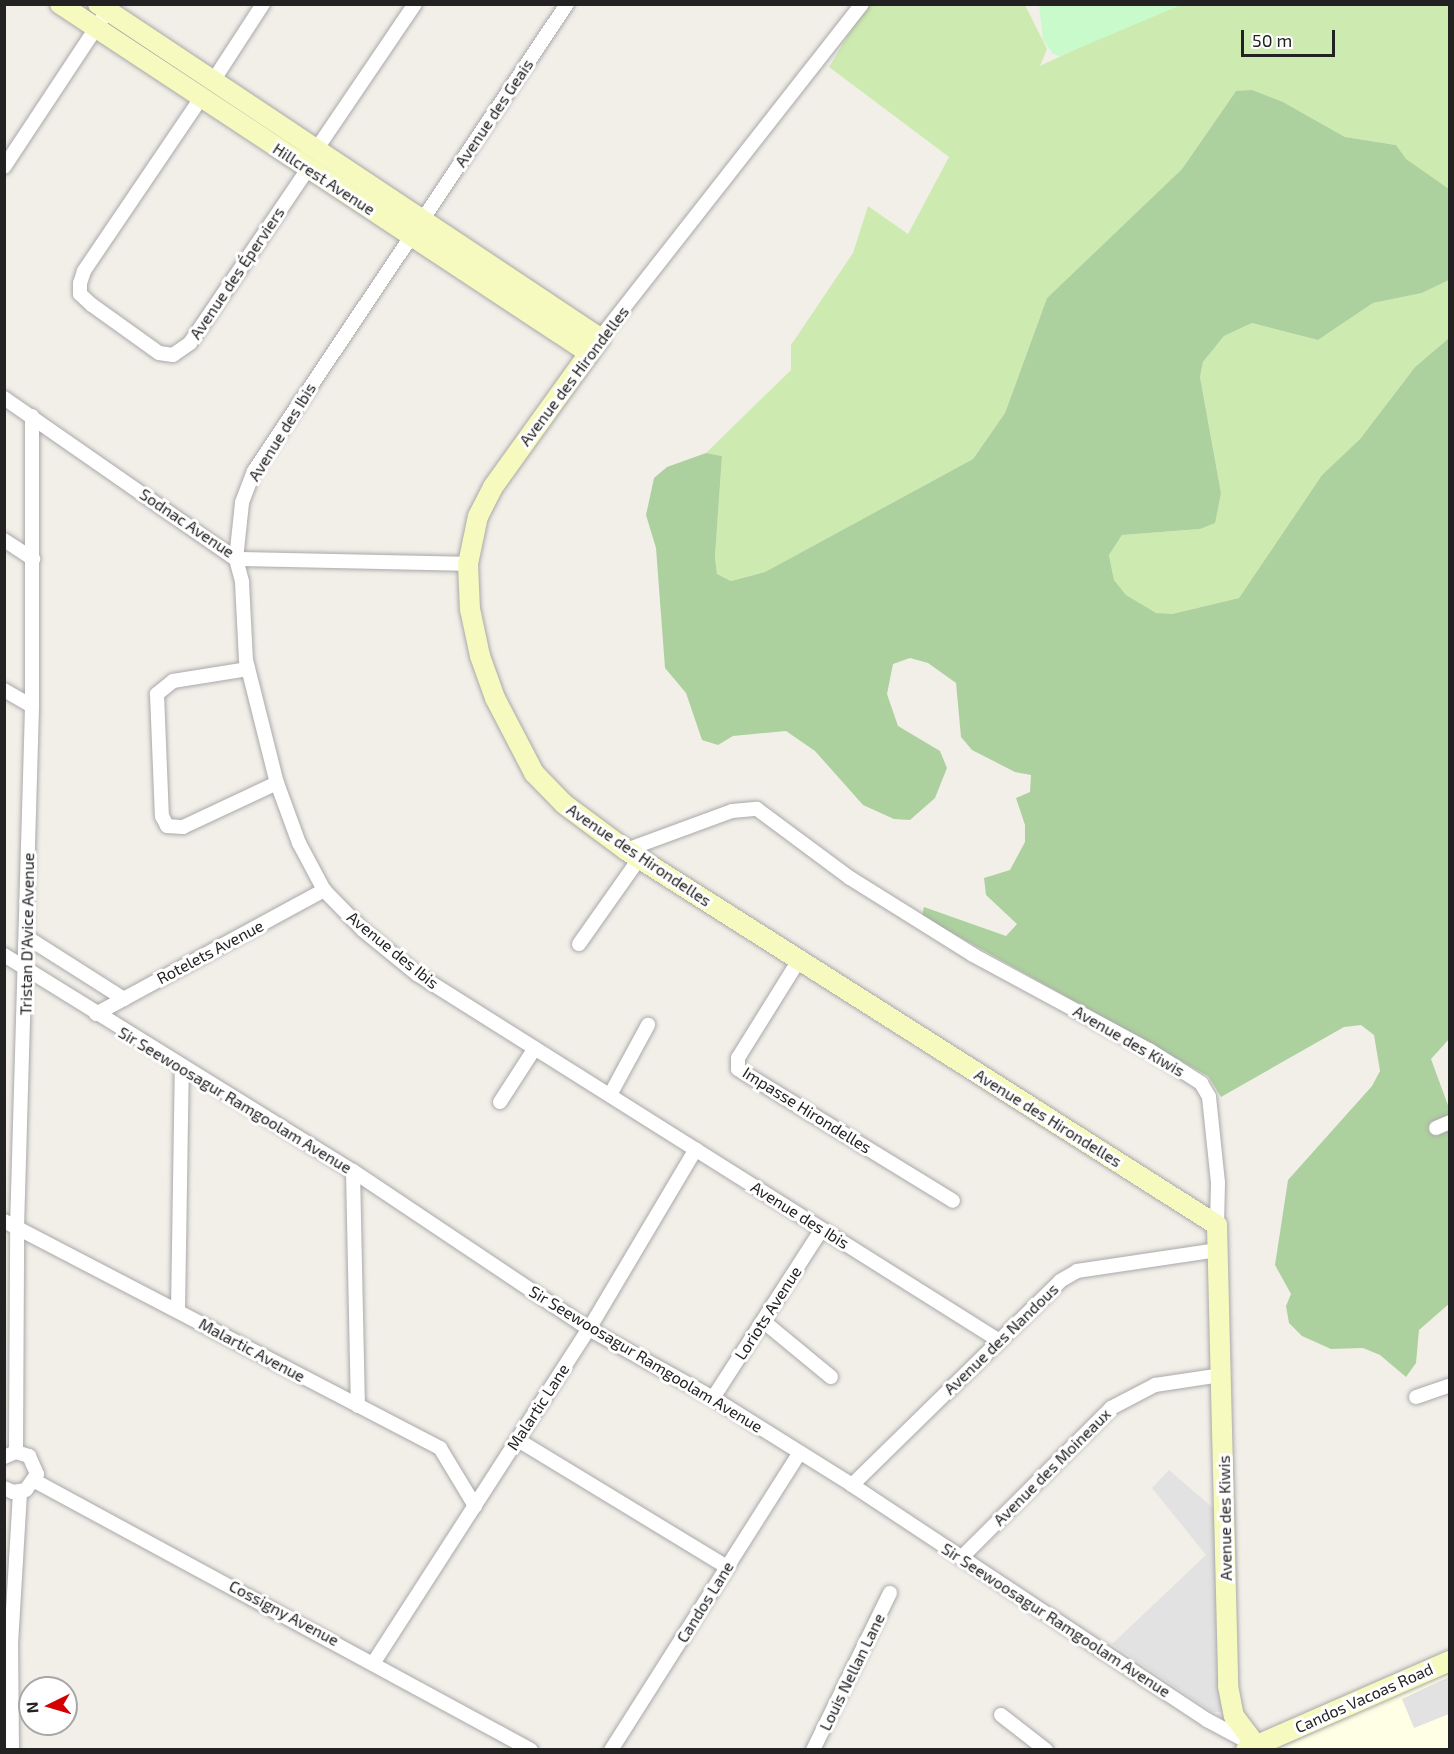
<!DOCTYPE html>
<meta charset="utf-8">
<style>
body{margin:0}
#map{position:relative;width:1454px;height:1754px;overflow:hidden;background:#f2efe9;font-family:"Exo 2",sans-serif}
div>[style]{position:absolute}
.education>*{inset:0;background:#ffffe5}
.grass>*{inset:0;background:#cdebb0}
.forest>*{inset:0;background:#add19e}
.park>*{inset:0;background:#c8facc}
.parking>*{inset:0;background:#e2e2e2}
.roads{filter:drop-shadow(0 0 2px #a9a9a9) drop-shadow(0 0 2px #a9a9a9)}
.street>*{height:14px;margin:-7px;padding:0 7px;transform-origin:7px;border-radius:7px;background:#fff}
.secondary>*{height:20px;margin:-10px;padding:0 10px;transform-origin:10px;border-radius:10px;background:#f7fabf}
span{translate:-50% -50%;white-space:nowrap;text-align:center;line-height:1.15;-webkit-text-stroke:6px #fff;paint-order:stroke}
.street-label{font-size:16px;color:#222}
.frame{position:absolute;inset:0;border:6px solid #222;pointer-events:none}
.north{position:absolute;left:18px;top:1676px;width:60px;height:60px;box-sizing:border-box;background:#fff;border:2px solid #a7a7a7;border-radius:50%;rotate:265deg;font-size:16px;font-weight:700;line-height:24px;text-align:center;color:#222}
.north::after{content:'';display:block;margin:auto;width:21px;height:27px;background:#d40000;clip-path:polygon(50% 0,100% 100%,50% 72%,0 100%)}
.scale{position:absolute;left:1241px;top:30px;width:94px;height:27px;box-sizing:border-box;border:3px solid #222;border-top:0;padding-left:8px;font-size:18px;line-height:21px;white-space:nowrap;color:#222;-webkit-text-stroke:4px #fff;paint-order:stroke}
</style>
<div id="map">
<div class="education">
<div style="clip-path:polygon(1449px 1672px,1449px 1749px,1280px 1748px)"></div>
</div>
<div class="grass">
<div style="clip-path:polygon(866px 5px,1025px 5px,1047px 49px,1040px 66px,1168px 5px,1449px 5px,1449px 189px,1405px 159px,1396px 145px,1345px 137px,1283px 102px,1236px 91px,1182px 169px,1047px 298px,1005px 413px,973px 459px,765px 572px,731px 581px,717px 574px,715px 557px,722px 456px,706px 453px,791px 370px,791px 345px,853px 253px,868px 206px,908px 234px,949px 157px,829px 67px)"></div>
<div style="clip-path:polygon(1449px 280px,1449px 338px,1415px 367px,1360px 439px,1322px 475px,1239px 598px,1172px 614px,1156px 614px,1126px 595px,1114px 580px,1109px 555px,1122px 535px,1200px 529px,1221px 493px,1200px 377px,1203px 362px,1224px 336px,1252px 323px,1318px 340px,1373px 303px,1422px 293px)"></div>
</div>
<div class="forest">
<div style="clip-path:polygon(1252px 90px,1283px 102px,1345px 137px,1396px 145px,1406px 159px,1449px 189px,1449px 280px,1422px 293px,1373px 303px,1318px 340px,1252px 323px,1224px 336px,1203px 362px,1200px 377px,1221px 493px,1215px 523px,1200px 529px,1122px 535px,1109px 555px,1114px 580px,1126px 595px,1156px 613px,1172px 614px,1239px 598px,1322px 475px,1360px 439px,1415px 367px,1449px 338px,1450px 1038px,1431px 1059px,1449px 1108px,1450px 1303px,1419px 1330px,1416px 1363px,1406px 1377px,1380px 1355px,1363px 1348px,1331px 1349px,1302px 1336px,1289px 1323px,1286px 1306px,1291px 1294px,1275px 1265px,1288px 1180px,1372px 1086px,1380px 1071px,1374px 1035px,1361px 1025px,1344px 1027px,1221px 1097px,1208px 1076px,922px 916px,924px 907px,1006px 936px,1017px 924px,986px 895px,984px 878px,1010px 870px,1025px 842px,1025px 825px,1016px 798px,1030px 792px,1031px 775px,1015px 772px,972px 750px,961px 737px,956px 683px,928px 663px,910px 658px,893px 664px,887px 694px,898px 726px,940px 751px,947px 768px,935px 798px,910px 820px,894px 819px,863px 805px,815px 751px,786px 731px,733px 736px,718px 745px,702px 740px,686px 693px,665px 668px,656px 548px,646px 515px,654px 478px,667px 467px,706px 453px,722px 456px,715px 557px,717px 574px,731px 581px,765px 572px,973px 459px,1005px 413px,1047px 298px,1182px 169px,1236px 91px)"></div>
</div>
<div class="park">
<div style="clip-path:polygon(1039px 5px,1181px 5px,1060px 56px,1053px 54px,1043px 40px)"></div>
</div>
<div class="parking">
<div style="clip-path:polygon(1169px 1470px,1220px 1514px,1225px 1712px,1212px 1712px,1112px 1644px,1206px 1555px,1152px 1488px)"></div>
<div style="clip-path:polygon(1449px 1677px,1449px 1714px,1414px 1728px,1402px 1699px)"></div>
</div>
<div class="roads">
<div class="street">
<div style="left:567px;top:4px;width:562px;rotate:123.83deg"></div>
<div style="left:254px;top:471px;width:34px;rotate:111deg"></div>
<div style="left:242px;top:503px;width:56px;rotate:96.1deg"></div>
<div style="left:236px;top:559px;width:24px;rotate:75deg"></div>
<div style="left:242px;top:582px;width:78px;rotate:87.1deg"></div>
<div style="left:246px;top:660px;width:127px;rotate:75.9deg"></div>
<div style="left:277px;top:783px;width:64px;rotate:69.9deg"></div>
<div style="left:299px;top:843px;width:53px;rotate:62deg"></div>
<div style="left:324px;top:890px;width:56px;rotate:45.7deg"></div>
<div style="left:363px;top:930px;width:70px;rotate:39.2deg"></div>
<div style="left:417px;top:974px;width:687px;rotate:32.21deg"></div>
<div style="left:213px;top:81px;width:92px;rotate:-57deg"></div>
<div style="left:201px;top:98px;width:209px;rotate:124.1deg"></div>
<div style="left:84px;top:271px;width:13px;rotate:108deg"></div>
<div style="left:80px;top:283px;width:11px;rotate:90deg"></div>
<div style="left:80px;top:294px;width:16px;rotate:43deg"></div>
<div style="left:92px;top:305px;width:82px;rotate:35.6deg"></div>
<div style="left:159px;top:353px;width:14px;rotate:8deg"></div>
<div style="left:173px;top:355px;width:21px;rotate:-35deg"></div>
<div style="left:190px;top:343px;width:210px;rotate:-55.9deg"></div>
<div style="left:316px;top:150px;width:176px;rotate:-55.9deg"></div>
<div style="left:4px;top:167px;width:196px;rotate:-56.5deg"></div>
<div style="left:600px;top:338px;width:424px;rotate:-51.9deg"></div>
<div style="left:4px;top:398px;width:282px;rotate:34.8deg"></div>
<div style="left:236px;top:559px;width:232px;rotate:1.2deg"></div>
<div style="left:4px;top:540px;width:35px;rotate:33deg"></div>
<div style="left:248px;top:669px;width:76px;rotate:170.9deg"></div>
<div style="left:173px;top:681px;width:21px;rotate:141deg"></div>
<div style="left:157px;top:694px;width:122px;rotate:87.7deg"></div>
<div style="left:162px;top:816px;width:11px;rotate:63deg"></div>
<div style="left:167px;top:826px;width:16px;rotate:4deg"></div>
<div style="left:183px;top:827px;width:104px;rotate:-25.1deg"></div>
<div style="left:4px;top:690px;width:32px;rotate:30deg"></div>
<div style="left:626px;top:850px;width:113px;rotate:-20.2deg"></div>
<div style="left:732px;top:811px;width:25px;rotate:-5deg"></div>
<div style="left:757px;top:809px;width:116px;rotate:36.6deg"></div>
<div style="left:850px;top:878px;width:145px;rotate:32deg"></div>
<div style="left:973px;top:955px;width:200px;rotate:28.4deg"></div>
<div style="left:1149px;top:1050px;width:62px;rotate:32.4deg"></div>
<div style="left:1201px;top:1083px;width:16px;rotate:60deg"></div>
<div style="left:1209px;top:1097px;width:86px;rotate:84deg"></div>
<div style="left:1218px;top:1183px;width:42px;rotate:91.4deg"></div>
<div style="left:28px;top:938px;width:114px;rotate:32.4deg"></div>
<div style="left:579px;top:944px;width:104px;rotate:-54.8deg"></div>
<div style="left:4px;top:955px;width:410px;rotate:31.8deg"></div>
<div style="left:353px;top:1171px;width:284px;rotate:33.8deg"></div>
<div style="left:589px;top:1329px;width:142px;rotate:29.1deg"></div>
<div style="left:713px;top:1398px;width:164px;rotate:32deg"></div>
<div style="left:852px;top:1485px;width:426px;rotate:33.5deg"></div>
<div style="left:1207px;top:1720px;width:51px;rotate:28.1deg"></div>
<div style="left:799px;top:960px;width:115px;rotate:121.9deg"></div>
<div style="left:738px;top:1058px;width:11px;rotate:90deg"></div>
<div style="left:738px;top:1069px;width:252px;rotate:31.5deg"></div>
<div style="left:96px;top:1014px;width:260px;rotate:-28.5deg"></div>
<div style="left:610px;top:1095px;width:80px;rotate:-61.5deg"></div>
<div style="left:500px;top:1102px;width:64px;rotate:-57.1deg"></div>
<div style="left:1436px;top:1128px;width:15px;rotate:-23deg"></div>
<div style="left:353px;top:1171px;width:235px;rotate:88.8deg"></div>
<div style="left:4px;top:1221px;width:492px;rotate:27.5deg"></div>
<div style="left:440px;top:1448px;width:68px;rotate:58.9deg"></div>
<div style="left:178px;top:1311px;width:244px;rotate:-89.1deg"></div>
<div style="left:763px;top:1321px;width:88px;rotate:39.5deg"></div>
<div style="left:1416px;top:1397px;width:36px;rotate:-19deg"></div>
<div style="left:713px;top:1398px;width:201px;rotate:-57.2deg"></div>
<div style="left:518px;top:1440px;width:245px;rotate:31.3deg"></div>
<div style="left:16px;top:1452px;width:224px;rotate:-89.7deg"></div>
<div style="left:17px;top:1228px;width:522px;rotate:-88.35deg"></div>
<div style="left:32px;top:706px;width:290px;rotate:-90deg"></div>
<div style="left:4px;top:1457px;width:13px;rotate:-23deg"></div>
<div style="left:16px;top:1452px;width:14px;rotate:17deg"></div>
<div style="left:29px;top:1456px;width:20px;rotate:66deg"></div>
<div style="left:37px;top:1474px;width:19px;rotate:125deg"></div>
<div style="left:26px;top:1490px;width:13px;rotate:171deg"></div>
<div style="left:13px;top:1492px;width:10px;rotate:-156deg"></div>
<div style="left:35px;top:1481px;width:564px;rotate:28.47deg"></div>
<div style="left:852px;top:1485px;width:291px;rotate:-44.4deg"></div>
<div style="left:1060px;top:1281px;width:20px;rotate:-30deg"></div>
<div style="left:1077px;top:1271px;width:142px;rotate:-8.5deg"></div>
<div style="left:961px;top:1558px;width:212px;rotate:-45deg"></div>
<div style="left:1111px;top:1408px;width:50px;rotate:-27.6deg"></div>
<div style="left:1155px;top:1385px;width:68px;rotate:-8.5deg"></div>
<div style="left:374px;top:1662px;width:396px;rotate:-57.2deg"></div>
<div style="left:589px;top:1329px;width:209px;rotate:-59.3deg"></div>
<div style="left:1001px;top:1715px;width:57px;rotate:37.9deg"></div>
<div style="left:12px;top:1750px;width:106px;rotate:-90.5deg"></div>
<div style="left:11px;top:1644px;width:152px;rotate:-86.6deg"></div>
<div style="left:611px;top:1750px;width:351px;rotate:-57.6deg"></div>
<div style="left:813px;top:1750px;width:175px;rotate:-63.9deg"></div>
</div>
<div class="secondary">
<div style="left:60px;top:4px;width:634px;rotate:33.41deg"></div>
<div style="left:98px;top:4px;width:603px;rotate:33.64deg"></div>
<div style="left:600px;top:338px;width:183px;rotate:125.7deg"></div>
<div style="left:493px;top:487px;width:33px;rotate:117deg"></div>
<div style="left:478px;top:516px;width:49px;rotate:101.8deg"></div>
<div style="left:468px;top:564px;width:45px;rotate:87.5deg"></div>
<div style="left:470px;top:609px;width:48px;rotate:78deg"></div>
<div style="left:480px;top:656px;width:45px;rotate:70.3deg"></div>
<div style="left:495px;top:698px;width:85px;rotate:62.5deg"></div>
<div style="left:534px;top:773px;width:43px;rotate:45.9deg"></div>
<div style="left:564px;top:804px;width:77px;rotate:36.6deg"></div>
<div style="left:626px;top:850px;width:700px;rotate:32.4deg"></div>
<div style="left:1217px;top:1225px;width:461px;rotate:88.6deg"></div>
<div style="left:1228px;top:1686px;width:31px;rotate:79deg"></div>
<div style="left:1234px;top:1716px;width:36px;rotate:53deg"></div>
<div style="left:1246px;top:1750px;width:223px;rotate:-23.6deg"></div>
</div>
</div>
<div class="street-label">
<span style="left:494px;top:113px;rotate:-56deg">Avenue des Geais</span>
<span style="left:324px;top:179px;rotate:33deg">Hillcrest Avenue</span>
<span style="left:237px;top:273px;rotate:-56deg">Avenue des Éperviers</span>
<span style="left:574px;top:376px;rotate:-53deg">Avenue des Hirondelles</span>
<span style="left:282px;top:432px;rotate:-58deg">Avenue des Ibis</span>
<span style="left:187px;top:523px;rotate:34deg">Sodnac Avenue</span>
<span style="left:639px;top:855px;rotate:34deg">Avenue des Hirondelles</span>
<span style="left:27px;top:934px;rotate:-89deg">Tristan D'Avice Avenue</span>
<span style="left:393px;top:950px;rotate:39deg">Avenue des Ibis</span>
<span style="left:210px;top:952px;rotate:-28deg">Rotelets Avenue</span>
<span style="left:1129px;top:1041px;rotate:30deg">Avenue des Kiwis</span>
<span style="left:235px;top:1100px;rotate:31deg">Sir Seewoosagur Ramgoolam Avenue</span>
<span style="left:807px;top:1110px;rotate:32deg">Impasse Hirondelles</span>
<span style="left:1048px;top:1118px;rotate:32deg">Avenue des Hirondelles</span>
<span style="left:800px;top:1215px;rotate:32deg">Avenue des Ibis</span>
<span style="left:768px;top:1313px;rotate:-57deg">Loriots Avenue</span>
<span style="left:1001px;top:1339px;rotate:-44deg">Avenue des Nandous</span>
<span style="left:252px;top:1350px;rotate:28deg">Malartic Avenue</span>
<span style="left:646px;top:1359px;rotate:31deg">Sir Seewoosagur Ramgoolam Avenue</span>
<span style="left:538px;top:1407px;rotate:-57deg">Malartic Lane</span>
<span style="left:1052px;top:1467px;rotate:-45deg">Avenue des Moineaux</span>
<span style="left:1225px;top:1518px;rotate:-91deg">Avenue des Kiwis</span>
<span style="left:705px;top:1602px;rotate:-58deg">Candos Lane</span>
<span style="left:284px;top:1613px;rotate:28deg">Cossigny Avenue</span>
<span style="left:1056px;top:1620px;rotate:33deg">Sir Seewoosagur Ramgoolam Avenue</span>
<span style="left:852px;top:1672px;rotate:-64deg">Louis Nellan Lane</span>
<span style="left:1364px;top:1698px;rotate:-24deg">Candos Vacoas Road</span>
</div>
<div class="frame"></div>
<div class="north">N</div>
<div class="scale">50 m</div>
</div>
